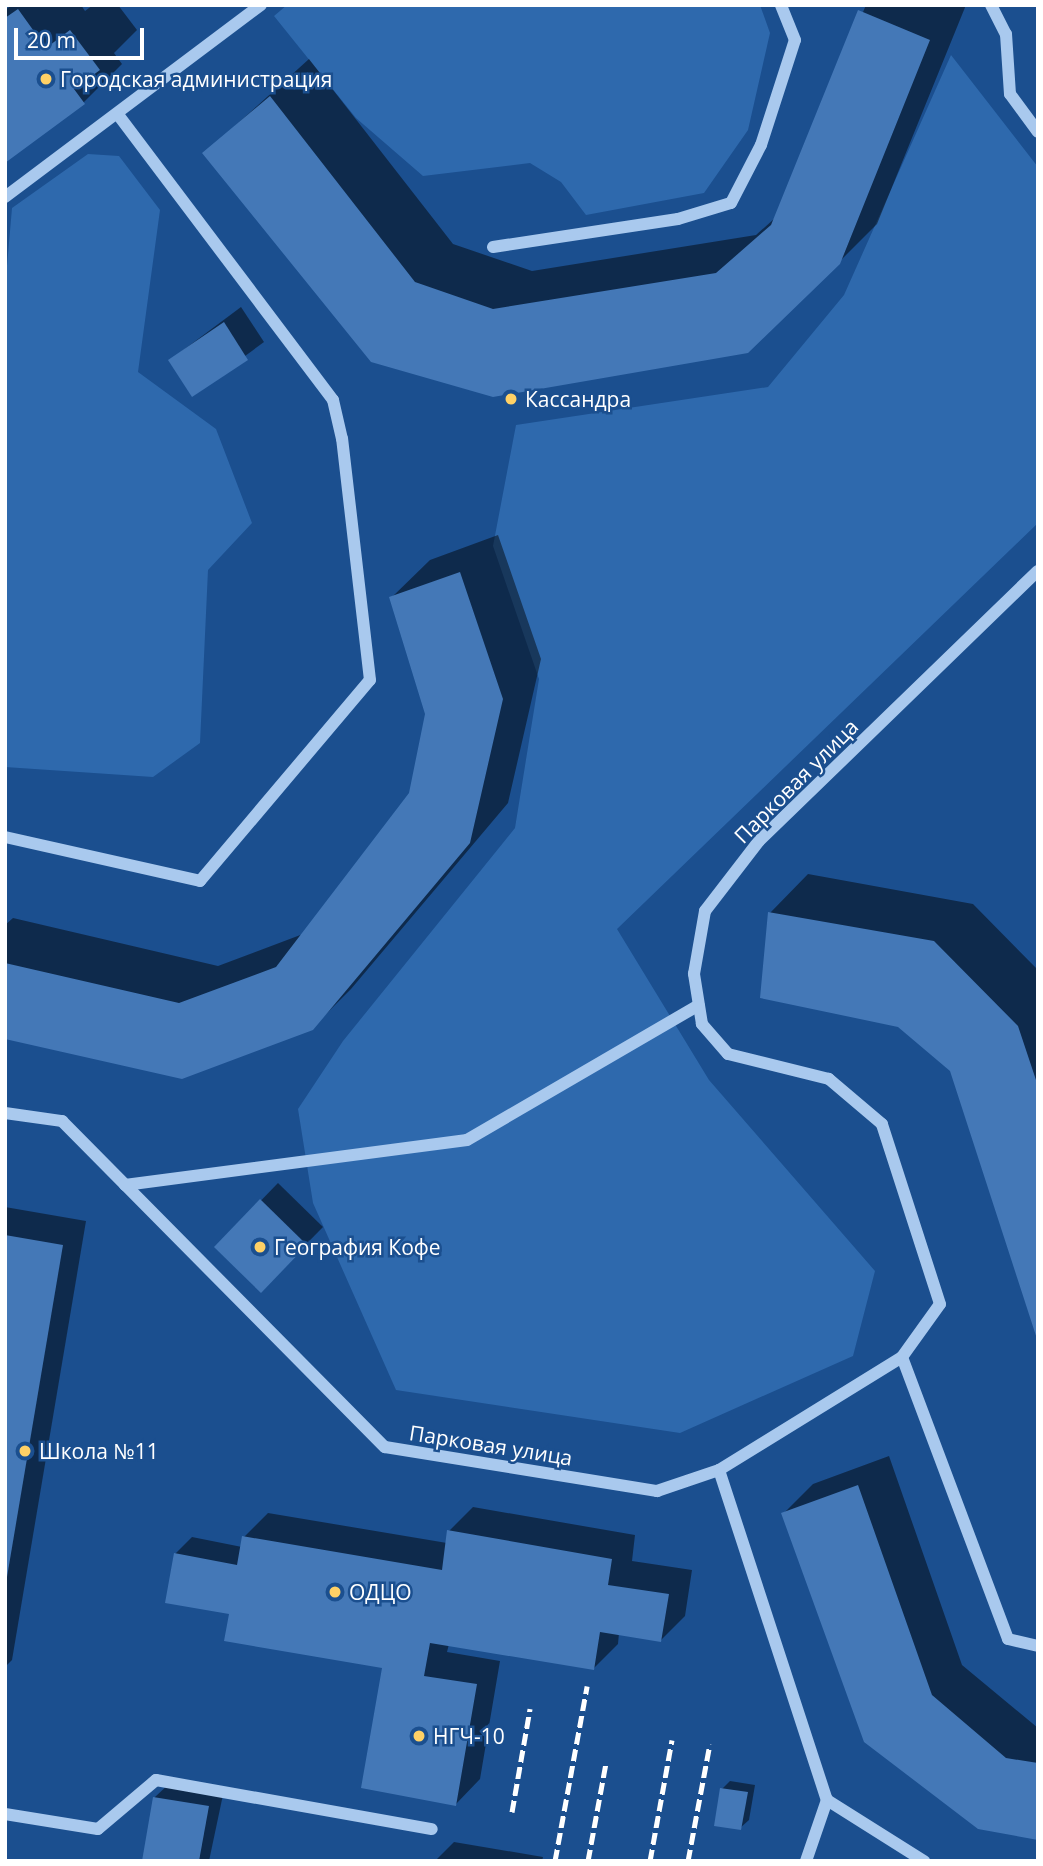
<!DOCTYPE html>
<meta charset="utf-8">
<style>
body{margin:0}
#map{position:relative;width:1043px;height:1866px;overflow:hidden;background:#1b4f8f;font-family:"Open Sans",sans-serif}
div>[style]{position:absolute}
.green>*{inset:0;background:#2e69ad}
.shadow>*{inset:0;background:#0007}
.building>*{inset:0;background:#4478b7}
.minor>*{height:12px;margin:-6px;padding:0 6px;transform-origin:6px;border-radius:6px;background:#a9c9ee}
.rail>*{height:5px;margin-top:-2.5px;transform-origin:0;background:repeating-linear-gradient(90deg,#fff 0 12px,transparent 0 17px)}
.dots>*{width:19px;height:19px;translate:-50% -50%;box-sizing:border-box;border:4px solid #1b4f8f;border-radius:50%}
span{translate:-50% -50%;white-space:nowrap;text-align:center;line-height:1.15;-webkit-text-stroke:5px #1b4f8f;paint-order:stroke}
.poi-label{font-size:21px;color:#fff}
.left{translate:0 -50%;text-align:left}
.street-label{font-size:21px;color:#fff}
.frame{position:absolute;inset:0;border:7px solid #fff;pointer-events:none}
.scale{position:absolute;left:14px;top:28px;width:130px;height:32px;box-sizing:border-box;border:4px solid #fff;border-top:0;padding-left:9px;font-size:21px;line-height:24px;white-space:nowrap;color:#fff;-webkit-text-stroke:5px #1b4f8f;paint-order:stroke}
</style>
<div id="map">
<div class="green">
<div style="clip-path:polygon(287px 5px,760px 5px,770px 33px,748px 130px,704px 193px,586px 215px,561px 182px,530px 163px,423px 176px,356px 118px,274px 16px)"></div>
<div style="clip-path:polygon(951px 55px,1038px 167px,1038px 523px,617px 929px,709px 1080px,875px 1271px,853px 1356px,680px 1433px,396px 1390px,313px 1203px,298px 1109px,343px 1041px,515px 828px,539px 679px,493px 546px,516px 425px,768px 387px,844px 295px)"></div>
<div style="clip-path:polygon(88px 154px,119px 156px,160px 210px,138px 372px,216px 429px,252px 523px,208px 570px,200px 743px,153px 777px,5px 767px,5px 289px,12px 208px)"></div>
</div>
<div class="shadow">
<div style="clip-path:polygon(12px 5px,81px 5px,85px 11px,93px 5px,118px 5px,137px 30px,114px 53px,122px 64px,84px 102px,5px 161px,5px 10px)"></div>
<div style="clip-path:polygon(866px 5px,966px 5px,877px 224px,838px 263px,493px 395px,205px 153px,309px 59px,453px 244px,532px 271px,756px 235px,775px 218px)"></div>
<div style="clip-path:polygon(241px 307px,264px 342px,192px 395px,170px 360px)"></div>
<div style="clip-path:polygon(498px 535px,541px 659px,508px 803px,351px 989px,312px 1028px,5px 1037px,5px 925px,13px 918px,218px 966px,303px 934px,410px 794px,427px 714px,391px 598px,430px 560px)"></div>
<div style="clip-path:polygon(808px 874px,973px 904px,1038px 970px,1038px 1338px,952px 1070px,770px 913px)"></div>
<div style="clip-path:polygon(278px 1183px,323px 1227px,261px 1290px,216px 1247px)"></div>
<div style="clip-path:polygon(5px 1207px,86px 1221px,12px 1660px,5px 1667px)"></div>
<div style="clip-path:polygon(889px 1456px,962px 1665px,1038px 1728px,1038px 1838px,783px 1514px,813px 1484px)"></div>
<div style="clip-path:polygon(473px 1507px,635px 1535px,632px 1561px,692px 1570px,685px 1616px,661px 1640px,619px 1633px,618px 1644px,593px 1669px,449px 1644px,447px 1652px,500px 1661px,480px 1779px,456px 1804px,384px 1667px,230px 1613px,175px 1554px,192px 1537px,242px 1547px,244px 1537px,268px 1513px,447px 1543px,449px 1531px)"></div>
<div style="clip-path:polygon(172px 1781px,224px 1790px,209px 1861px,144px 1861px,155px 1797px)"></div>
<div style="clip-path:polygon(730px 1781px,755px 1785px,749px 1820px,740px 1828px,722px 1789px)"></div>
<div style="clip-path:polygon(454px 1842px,543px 1857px,542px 1861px,435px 1861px)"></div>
</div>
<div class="building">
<div style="clip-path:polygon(18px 9px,46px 48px,70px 30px,100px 70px,74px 89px,85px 104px,5px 163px,5px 18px)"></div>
<div style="clip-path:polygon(858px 10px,930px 40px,840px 264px,748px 353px,493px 397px,371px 362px,202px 153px,270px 96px,415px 282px,493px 309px,716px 273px,771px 225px)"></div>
<div style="clip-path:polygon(224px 322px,248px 360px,192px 397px,168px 360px)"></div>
<div style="clip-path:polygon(460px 572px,503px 699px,470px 843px,313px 1030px,182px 1079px,5px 1039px,5px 963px,179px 1003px,276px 967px,409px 793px,425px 714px,389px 597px)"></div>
<div style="clip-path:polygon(768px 912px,934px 941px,1018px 1026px,1038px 1086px,1038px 1342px,950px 1071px,898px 1027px,760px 998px)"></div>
<div style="clip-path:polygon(260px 1199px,307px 1245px,261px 1293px,214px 1247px)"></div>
<div style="clip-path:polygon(5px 1235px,63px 1245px,7px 1577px,5px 1576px)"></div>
<div style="clip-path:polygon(858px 1485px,932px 1695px,1006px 1758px,1038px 1763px,1038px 1840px,978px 1829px,864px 1742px,781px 1513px)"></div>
<div style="clip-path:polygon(447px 1530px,612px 1559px,608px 1585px,669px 1594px,661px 1642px,600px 1632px,594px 1670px,430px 1643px,424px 1676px,477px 1684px,456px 1806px,361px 1788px,382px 1668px,224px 1641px,229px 1614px,165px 1603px,174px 1553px,237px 1565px,242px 1536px,442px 1570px)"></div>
<div style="clip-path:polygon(720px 1788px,748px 1792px,741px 1830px,714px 1826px)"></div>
<div style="clip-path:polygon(153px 1797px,209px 1806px,199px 1861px,142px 1861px)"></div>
</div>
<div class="minor">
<div style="left:991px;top:5px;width:33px;rotate:63deg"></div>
<div style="left:1006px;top:34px;width:60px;rotate:86.2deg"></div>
<div style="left:1010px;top:94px;width:47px;rotate:53.6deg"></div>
<div style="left:5px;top:197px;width:320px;rotate:-36.9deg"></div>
<div style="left:493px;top:247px;width:187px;rotate:-8.6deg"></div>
<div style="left:678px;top:219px;width:55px;rotate:-16.8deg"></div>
<div style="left:731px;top:203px;width:65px;rotate:-62.7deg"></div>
<div style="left:761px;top:145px;width:110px;rotate:-72.1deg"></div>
<div style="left:795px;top:40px;width:38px;rotate:-112deg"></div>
<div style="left:5px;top:837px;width:200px;rotate:12.7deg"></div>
<div style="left:200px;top:881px;width:263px;rotate:-49.8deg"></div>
<div style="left:370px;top:680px;width:243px;rotate:-96.6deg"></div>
<div style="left:342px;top:439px;width:40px;rotate:-103deg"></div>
<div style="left:333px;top:400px;width:357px;rotate:-127deg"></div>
<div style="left:5px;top:1113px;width:58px;rotate:8deg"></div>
<div style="left:62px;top:1121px;width:459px;rotate:45.3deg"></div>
<div style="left:385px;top:1447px;width:276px;rotate:9.2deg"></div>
<div style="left:657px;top:1491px;width:65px;rotate:-18.7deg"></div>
<div style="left:719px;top:1470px;width:215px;rotate:-31.7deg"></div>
<div style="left:902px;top:1357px;width:301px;rotate:69.4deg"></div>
<div style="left:1008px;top:1639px;width:31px;rotate:13deg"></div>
<div style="left:125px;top:1185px;width:345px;rotate:-7.5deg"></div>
<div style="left:467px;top:1140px;width:268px;rotate:-30.2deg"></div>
<div style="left:902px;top:1357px;width:65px;rotate:-54.4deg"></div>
<div style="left:940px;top:1304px;width:189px;rotate:-107.9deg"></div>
<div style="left:882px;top:1124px;width:70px;rotate:-139.7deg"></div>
<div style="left:829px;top:1079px;width:104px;rotate:-166.1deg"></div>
<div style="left:728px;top:1054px;width:40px;rotate:-131deg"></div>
<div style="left:702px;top:1024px;width:51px;rotate:-99.1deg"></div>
<div style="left:694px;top:974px;width:64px;rotate:-80.1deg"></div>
<div style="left:705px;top:911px;width:88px;rotate:-52.4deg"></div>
<div style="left:759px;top:841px;width:388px;rotate:-44.1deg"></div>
<div style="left:719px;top:1470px;width:347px;rotate:71.9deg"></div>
<div style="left:827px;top:1800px;width:115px;rotate:32.2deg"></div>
<div style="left:5px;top:1814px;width:94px;rotate:9.2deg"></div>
<div style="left:98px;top:1829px;width:76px;rotate:-40.2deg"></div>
<div style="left:156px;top:1780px;width:280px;rotate:10.1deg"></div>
<div style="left:806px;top:1861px;width:65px;rotate:-71deg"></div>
</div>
<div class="rail">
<div style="left:512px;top:1812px;width:105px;rotate:-80.1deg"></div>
<div style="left:555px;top:1861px;width:178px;rotate:-79.6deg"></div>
<div style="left:588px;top:1861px;width:100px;rotate:-79.6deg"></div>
<div style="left:650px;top:1861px;width:123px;rotate:-79.7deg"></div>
<div style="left:688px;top:1861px;width:119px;rotate:-79.4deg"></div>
</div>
<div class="dots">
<div style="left:46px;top:79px;background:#ffd166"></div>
<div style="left:511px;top:399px;background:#ffd166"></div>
<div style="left:260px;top:1247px;background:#ffd166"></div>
<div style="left:25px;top:1451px;background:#ffd166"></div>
<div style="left:335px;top:1592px;background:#ffd166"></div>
<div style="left:419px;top:1736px;background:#ffd166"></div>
</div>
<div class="poi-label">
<span class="left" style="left:60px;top:79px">Городская администрация</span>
<span class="left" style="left:525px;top:399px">Кассандра</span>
<span class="left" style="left:274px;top:1247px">География Кофе</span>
<span class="left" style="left:39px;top:1451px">Школа №11</span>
<span class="left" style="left:349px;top:1592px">ОДЦО</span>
<span class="left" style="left:433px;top:1736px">НГЧ-10</span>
</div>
<div class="street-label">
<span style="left:796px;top:781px;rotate:-45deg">Парковая улица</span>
<span style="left:491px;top:1445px;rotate:9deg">Парковая улица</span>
</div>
<div class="frame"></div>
<div class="scale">20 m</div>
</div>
